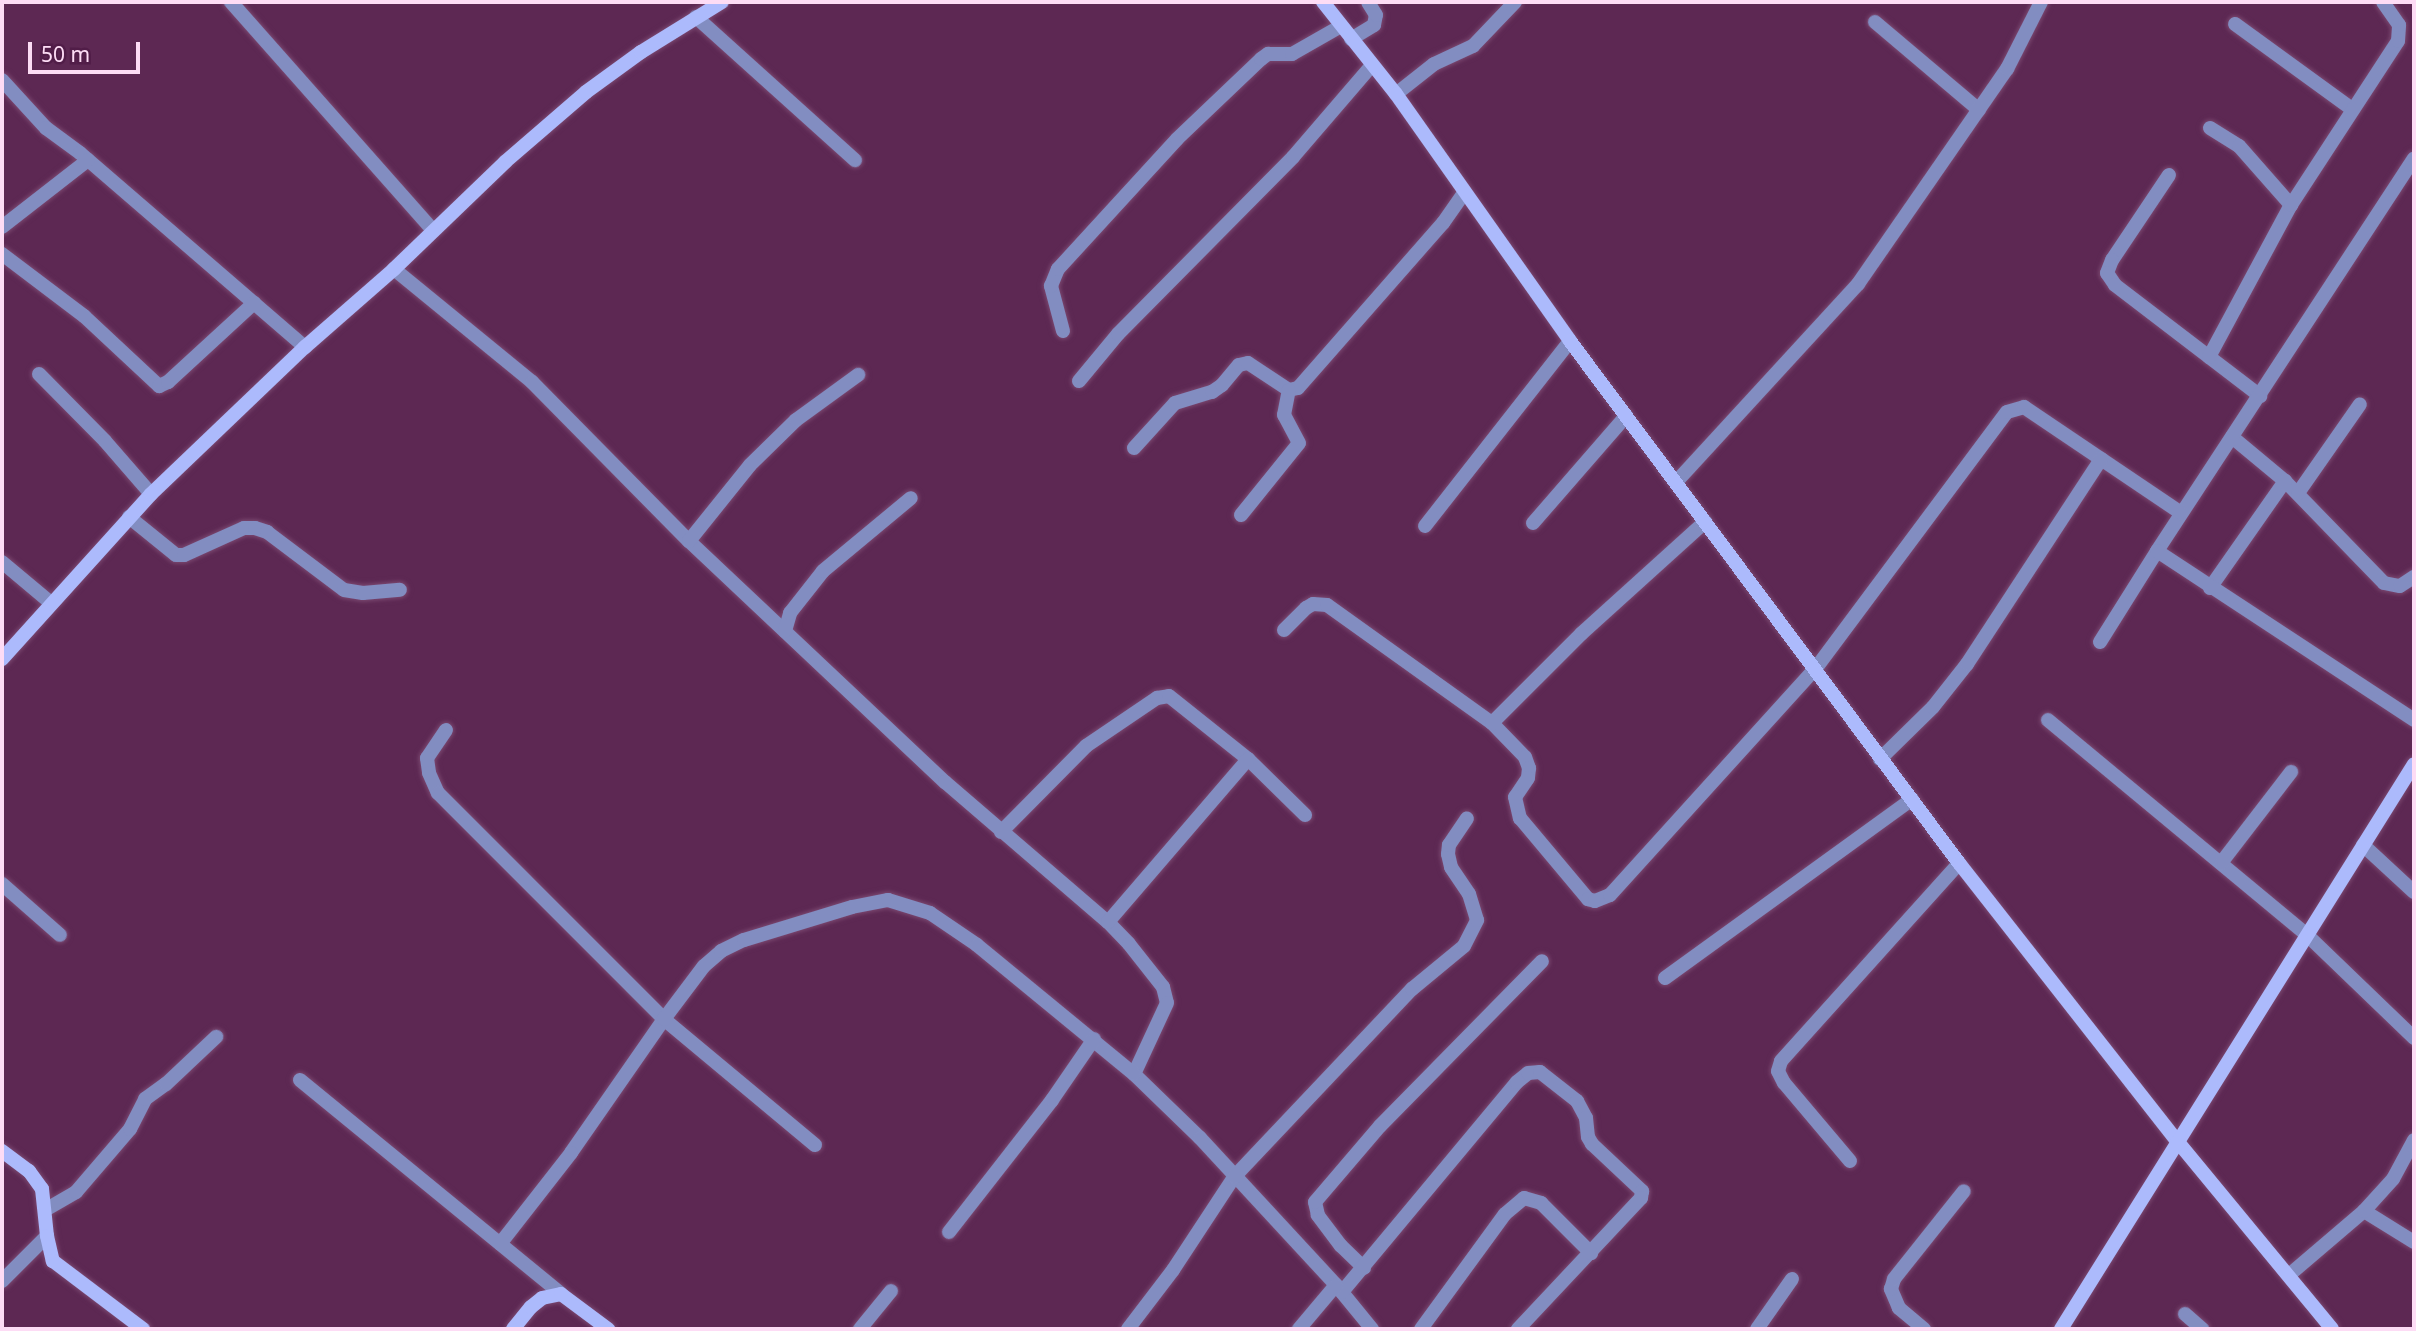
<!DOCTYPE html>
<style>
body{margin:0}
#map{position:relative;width:2416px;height:1331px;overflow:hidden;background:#5d2853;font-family:"Noto Sans",sans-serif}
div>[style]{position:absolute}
.roads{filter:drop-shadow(0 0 2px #7a4870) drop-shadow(0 0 2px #7a4870)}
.street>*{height:14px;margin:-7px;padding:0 7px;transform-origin:7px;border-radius:7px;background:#828dc1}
.secondary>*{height:14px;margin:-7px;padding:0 7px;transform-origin:7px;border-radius:7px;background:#acbafc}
span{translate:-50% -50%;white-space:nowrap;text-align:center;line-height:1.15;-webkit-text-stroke:7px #511d48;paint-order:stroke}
.frame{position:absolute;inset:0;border:4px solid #fddcf5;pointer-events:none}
.scale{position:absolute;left:28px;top:42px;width:112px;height:32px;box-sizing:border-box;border:4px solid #fddcf5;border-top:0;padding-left:9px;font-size:21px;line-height:24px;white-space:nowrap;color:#fddcf5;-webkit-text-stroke:5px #511d48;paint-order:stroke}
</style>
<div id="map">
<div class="roads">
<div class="street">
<div style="left:231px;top:2px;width:305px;rotate:48.5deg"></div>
<div style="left:696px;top:17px;width:214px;rotate:42deg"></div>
<div style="left:1875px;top:22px;width:136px;rotate:40.2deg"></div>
<div style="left:2235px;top:24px;width:145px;rotate:36deg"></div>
<div style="left:1351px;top:39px;width:27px;rotate:-31deg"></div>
<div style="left:1374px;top:25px;width:10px;rotate:-79deg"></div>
<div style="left:1376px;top:15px;width:15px;rotate:-122deg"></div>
<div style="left:2px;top:80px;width:65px;rotate:47.5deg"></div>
<div style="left:46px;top:128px;width:42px;rotate:36.3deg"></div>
<div style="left:80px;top:153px;width:297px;rotate:40.8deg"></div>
<div style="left:1396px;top:94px;width:48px;rotate:-38.3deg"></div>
<div style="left:1434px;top:64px;width:43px;rotate:-24.8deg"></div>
<div style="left:1473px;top:46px;width:61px;rotate:-46.3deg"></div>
<div style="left:2210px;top:128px;width:34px;rotate:32deg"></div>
<div style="left:2239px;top:146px;width:79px;rotate:48.6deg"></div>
<div style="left:2169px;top:175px;width:102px;rotate:123.8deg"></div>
<div style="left:2112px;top:260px;width:14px;rotate:111deg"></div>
<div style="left:2107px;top:273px;width:14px;rotate:56deg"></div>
<div style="left:2115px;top:285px;width:183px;rotate:37.4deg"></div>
<div style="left:2px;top:227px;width:109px;rotate:-37.9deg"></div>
<div style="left:2px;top:254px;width:103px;rotate:37.1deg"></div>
<div style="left:84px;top:316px;width:103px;rotate:43deg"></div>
<div style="left:159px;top:386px;width:10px;rotate:-24deg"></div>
<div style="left:168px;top:382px;width:117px;rotate:-42.6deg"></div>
<div style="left:394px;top:269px;width:178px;rotate:39.3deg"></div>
<div style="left:532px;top:382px;width:223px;rotate:45.4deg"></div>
<div style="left:689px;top:541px;width:352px;rotate:43.3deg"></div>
<div style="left:945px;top:782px;width:215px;rotate:40.7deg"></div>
<div style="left:1108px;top:922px;width:30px;rotate:46deg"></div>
<div style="left:1129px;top:944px;width:55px;rotate:51.7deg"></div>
<div style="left:1163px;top:987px;width:16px;rotate:76deg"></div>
<div style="left:1167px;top:1003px;width:78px;rotate:114.9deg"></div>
<div style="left:1134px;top:1074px;width:92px;rotate:44.1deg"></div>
<div style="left:1200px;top:1138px;width:200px;rotate:47.2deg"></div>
<div style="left:1336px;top:1285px;width:57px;rotate:50.7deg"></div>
<div style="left:1063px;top:331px;width:47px;rotate:-104.9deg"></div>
<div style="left:1051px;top:286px;width:18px;rotate:-68deg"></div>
<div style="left:1058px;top:269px;width:176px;rotate:-47.5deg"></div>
<div style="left:1177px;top:139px;width:116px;rotate:-43.6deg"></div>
<div style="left:1261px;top:59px;width:9px;rotate:-36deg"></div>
<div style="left:1268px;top:54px;width:24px"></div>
<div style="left:1292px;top:54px;width:56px;rotate:-29.7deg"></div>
<div style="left:2209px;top:357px;width:173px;rotate:-61.7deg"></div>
<div style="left:2291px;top:205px;width:196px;rotate:-56.9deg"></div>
<div style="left:2398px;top:41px;width:16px;rotate:-86deg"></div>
<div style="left:2399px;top:25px;width:28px;rotate:-125deg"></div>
<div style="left:39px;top:374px;width:94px;rotate:45.4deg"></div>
<div style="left:105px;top:441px;width:70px;rotate:49deg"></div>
<div style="left:1079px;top:381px;width:61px;rotate:-50.3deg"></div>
<div style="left:1118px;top:334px;width:249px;rotate:-45.3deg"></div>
<div style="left:1293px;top:157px;width:121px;rotate:-49.3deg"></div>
<div style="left:2232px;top:437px;width:69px;rotate:39.7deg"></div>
<div style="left:2285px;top:481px;width:142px;rotate:45.9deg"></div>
<div style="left:2384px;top:583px;width:16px;rotate:11deg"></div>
<div style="left:2400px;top:586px;width:17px;rotate:-33deg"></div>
<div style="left:1134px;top:448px;width:61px;rotate:-47.7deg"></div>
<div style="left:1175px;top:403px;width:39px;rotate:-17deg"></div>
<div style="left:1212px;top:392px;width:12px;rotate:-35deg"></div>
<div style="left:1222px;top:385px;width:26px;rotate:-50deg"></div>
<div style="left:1239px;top:365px;width:9px;rotate:-13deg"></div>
<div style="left:1248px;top:363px;width:49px;rotate:33.4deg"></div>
<div style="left:1289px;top:390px;width:9px;rotate:-13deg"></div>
<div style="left:1298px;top:388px;width:220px;rotate:-48.7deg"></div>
<div style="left:1443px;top:223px;width:38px;rotate:-55deg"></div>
<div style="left:1676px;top:482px;width:269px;rotate:-47.4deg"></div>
<div style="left:1858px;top:284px;width:262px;rotate:-55.3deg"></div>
<div style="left:2007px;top:69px;width:75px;rotate:-63.1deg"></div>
<div style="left:2298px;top:493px;width:108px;rotate:-55.1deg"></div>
<div style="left:1241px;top:515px;width:92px;rotate:-51.1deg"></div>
<div style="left:1299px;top:443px;width:32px;rotate:-118deg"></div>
<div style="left:1284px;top:415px;width:25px;rotate:-79deg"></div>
<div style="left:129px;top:517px;width:60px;rotate:39deg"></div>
<div style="left:176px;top:555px;width:8px"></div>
<div style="left:184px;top:555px;width:66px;rotate:-24.2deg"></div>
<div style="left:244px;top:528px;width:11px"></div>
<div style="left:255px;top:528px;width:13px;rotate:18deg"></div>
<div style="left:267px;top:532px;width:96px;rotate:37deg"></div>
<div style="left:344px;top:590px;width:19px;rotate:9deg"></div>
<div style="left:363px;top:593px;width:37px;rotate:-5deg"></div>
<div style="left:1533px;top:523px;width:142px;rotate:-49deg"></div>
<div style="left:1425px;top:526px;width:235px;rotate:-51.9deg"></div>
<div style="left:689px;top:541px;width:97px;rotate:-51.2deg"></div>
<div style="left:750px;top:465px;width:64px;rotate:-44.4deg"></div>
<div style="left:796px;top:420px;width:77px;rotate:-36deg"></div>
<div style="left:2157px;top:551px;width:469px;rotate:-56.8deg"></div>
<div style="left:2px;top:562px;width:64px;rotate:39.9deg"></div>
<div style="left:2210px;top:588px;width:131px;rotate:-55deg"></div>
<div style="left:1284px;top:630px;width:31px;rotate:-45deg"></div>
<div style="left:1306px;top:608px;width:8px;rotate:-30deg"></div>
<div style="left:1313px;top:604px;width:14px;rotate:4deg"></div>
<div style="left:1327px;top:605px;width:203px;rotate:35.6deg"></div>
<div style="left:1492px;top:723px;width:47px;rotate:45.9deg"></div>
<div style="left:1525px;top:757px;width:12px;rotate:70deg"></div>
<div style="left:1529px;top:768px;width:10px;rotate:96deg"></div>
<div style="left:1528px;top:778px;width:23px;rotate:124deg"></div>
<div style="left:1515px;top:797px;width:22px;rotate:77deg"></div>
<div style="left:1520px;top:818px;width:106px;rotate:50deg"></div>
<div style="left:1588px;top:899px;width:7px;rotate:16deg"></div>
<div style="left:1595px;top:901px;width:16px;rotate:-22deg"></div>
<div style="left:1610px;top:895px;width:307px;rotate:-47.8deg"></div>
<div style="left:1816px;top:668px;width:319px;rotate:-53.3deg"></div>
<div style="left:2007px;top:412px;width:18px;rotate:-16deg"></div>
<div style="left:2024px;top:407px;width:189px;rotate:34deg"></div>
<div style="left:785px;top:631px;width:19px;rotate:-74deg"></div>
<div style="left:790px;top:613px;width:53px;rotate:-51.8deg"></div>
<div style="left:823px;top:571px;width:114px;rotate:-39.7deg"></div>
<div style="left:2100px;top:642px;width:107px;rotate:-57.9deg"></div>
<div style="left:2157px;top:551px;width:308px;rotate:33.3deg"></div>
<div style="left:2048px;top:720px;width:335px;rotate:39.7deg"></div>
<div style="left:2306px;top:934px;width:150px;rotate:43.9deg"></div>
<div style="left:1492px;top:723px;width:127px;rotate:-45deg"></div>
<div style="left:1582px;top:633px;width:166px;rotate:-42.1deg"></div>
<div style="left:446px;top:730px;width:34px;rotate:124deg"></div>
<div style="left:427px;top:758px;width:15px;rotate:82deg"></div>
<div style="left:429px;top:773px;width:22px;rotate:66deg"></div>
<div style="left:438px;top:793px;width:320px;rotate:45deg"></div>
<div style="left:664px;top:1019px;width:163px;rotate:124.8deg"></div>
<div style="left:571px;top:1153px;width:115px;rotate:128deg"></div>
<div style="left:1880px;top:759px;width:74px;rotate:-44.5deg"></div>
<div style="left:1933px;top:707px;width:55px;rotate:-51.7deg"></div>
<div style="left:1967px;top:664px;width:245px;rotate:-56.8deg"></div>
<div style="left:1001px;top:832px;width:121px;rotate:-45.3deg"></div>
<div style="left:1086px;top:746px;width:86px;rotate:-34.1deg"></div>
<div style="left:1157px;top:698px;width:12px;rotate:-9deg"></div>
<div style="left:1169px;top:696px;width:101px;rotate:38.6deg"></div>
<div style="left:1248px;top:759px;width:80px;rotate:44.5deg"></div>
<div style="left:2363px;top:845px;width:69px;rotate:42.7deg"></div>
<div style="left:2221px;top:863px;width:115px;rotate:-52.4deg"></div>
<div style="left:2px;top:884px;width:77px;rotate:41.3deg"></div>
<div style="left:1108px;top:922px;width:215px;rotate:-49.3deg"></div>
<div style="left:1665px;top:978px;width:305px;rotate:-35.9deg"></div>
<div style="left:300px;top:1080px;width:338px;rotate:39.3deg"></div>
<div style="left:815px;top:1145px;width:197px;rotate:-140.2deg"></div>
<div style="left:664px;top:1019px;width:66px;rotate:-53deg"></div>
<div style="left:704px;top:966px;width:23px;rotate:-41deg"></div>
<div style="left:721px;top:951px;width:25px;rotate:-26deg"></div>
<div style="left:744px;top:940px;width:113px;rotate:-17deg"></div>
<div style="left:852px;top:907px;width:37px;rotate:-11deg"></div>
<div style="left:888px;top:900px;width:44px;rotate:17.2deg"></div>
<div style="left:930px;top:913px;width:57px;rotate:34.2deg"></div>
<div style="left:977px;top:945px;width:203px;rotate:39.4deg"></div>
<div style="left:1850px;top:1161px;width:102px;rotate:-130.2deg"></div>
<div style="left:1784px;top:1083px;width:13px;rotate:-117deg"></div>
<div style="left:1778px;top:1071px;width:10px;rotate:-73deg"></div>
<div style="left:1781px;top:1061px;width:266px;rotate:-48deg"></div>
<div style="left:45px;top:1210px;width:36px;rotate:-30deg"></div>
<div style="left:76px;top:1192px;width:83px;rotate:-49.4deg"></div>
<div style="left:130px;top:1129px;width:34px;rotate:-63deg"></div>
<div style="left:145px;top:1099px;width:26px;rotate:-36deg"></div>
<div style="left:166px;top:1084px;width:69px;rotate:-43.2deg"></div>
<div style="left:2364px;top:1211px;width:59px;rotate:31.8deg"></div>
<div style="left:949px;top:1232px;width:167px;rotate:-52deg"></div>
<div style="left:1052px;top:1100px;width:74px;rotate:-55.5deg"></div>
<div style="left:1364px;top:1268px;width:32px;rotate:-136deg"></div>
<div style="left:1341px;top:1246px;width:39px;rotate:-127deg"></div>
<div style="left:1318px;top:1215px;width:13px;rotate:-103deg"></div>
<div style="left:1315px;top:1202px;width:100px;rotate:-49.5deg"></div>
<div style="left:1380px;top:1126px;width:231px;rotate:-45.5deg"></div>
<div style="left:2289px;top:1275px;width:99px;rotate:-40.5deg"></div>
<div style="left:2364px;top:1211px;width:43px;rotate:-47.8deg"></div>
<div style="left:2393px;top:1179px;width:44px;rotate:-61.7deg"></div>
<div style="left:2px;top:1281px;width:64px;rotate:-45deg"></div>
<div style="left:1342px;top:1292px;width:273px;rotate:-50.2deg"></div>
<div style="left:1517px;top:1082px;width:14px;rotate:-39deg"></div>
<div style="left:1528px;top:1073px;width:12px;rotate:-5deg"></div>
<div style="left:1540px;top:1072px;width:47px;rotate:38.1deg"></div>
<div style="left:1577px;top:1101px;width:19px;rotate:62deg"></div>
<div style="left:1586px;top:1118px;width:19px;rotate:84deg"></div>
<div style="left:1588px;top:1137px;width:8px;rotate:60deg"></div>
<div style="left:1592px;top:1144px;width:69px;rotate:43.2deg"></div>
<div style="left:1642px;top:1191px;width:7px;rotate:98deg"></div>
<div style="left:1641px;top:1198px;width:180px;rotate:133.2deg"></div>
<div style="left:2185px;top:1314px;width:23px;rotate:41deg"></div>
<div style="left:860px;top:1329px;width:49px;rotate:-50.8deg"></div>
<div style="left:1128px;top:1329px;width:74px;rotate:-52.7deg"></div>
<div style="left:1173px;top:1270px;width:111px;rotate:-56.7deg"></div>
<div style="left:1234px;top:1177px;width:259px;rotate:-46.6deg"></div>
<div style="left:1412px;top:989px;width:67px;rotate:-39.6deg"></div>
<div style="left:1464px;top:946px;width:29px;rotate:-63deg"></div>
<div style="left:1477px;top:920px;width:27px;rotate:-107deg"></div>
<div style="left:1469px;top:894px;width:32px;rotate:-124deg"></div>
<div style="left:1451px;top:867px;width:13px;rotate:-103deg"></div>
<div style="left:1448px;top:854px;width:9px;rotate:-84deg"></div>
<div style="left:1449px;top:845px;width:32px;rotate:-56deg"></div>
<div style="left:1299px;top:1329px;width:57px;rotate:-49.9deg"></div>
<div style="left:1421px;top:1329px;width:142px;rotate:-53.9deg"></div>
<div style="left:1505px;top:1214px;width:25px;rotate:-40deg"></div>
<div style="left:1524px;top:1198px;width:18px;rotate:16deg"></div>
<div style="left:1541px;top:1203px;width:71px;rotate:45deg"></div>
<div style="left:1757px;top:1329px;width:61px;rotate:-55deg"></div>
<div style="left:1924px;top:1329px;width:33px;rotate:-140deg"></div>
<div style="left:1899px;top:1308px;width:21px;rotate:-113deg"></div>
<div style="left:1891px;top:1289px;width:10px;rotate:-73deg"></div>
<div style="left:1894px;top:1279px;width:112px;rotate:-51.5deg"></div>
</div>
<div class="secondary">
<div style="left:1323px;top:2px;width:117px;rotate:51.6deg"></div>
<div style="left:1396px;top:94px;width:302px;rotate:54.8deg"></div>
<div style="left:1570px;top:341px;width:651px;rotate:53.31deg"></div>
<div style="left:1959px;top:863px;width:355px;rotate:51.9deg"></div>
<div style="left:2178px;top:1142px;width:242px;rotate:50.5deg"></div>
<div style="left:2px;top:659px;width:222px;rotate:-47.9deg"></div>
<div style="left:151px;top:494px;width:213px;rotate:-43.7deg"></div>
<div style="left:305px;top:347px;width:118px;rotate:-41.2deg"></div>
<div style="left:394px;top:269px;width:154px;rotate:-43.9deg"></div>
<div style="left:505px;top:162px;width:107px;rotate:-40.8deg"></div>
<div style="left:586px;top:92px;width:68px;rotate:-36deg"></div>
<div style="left:641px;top:52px;width:95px;rotate:-31.7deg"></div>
<div style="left:2px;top:1151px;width:34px;rotate:37deg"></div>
<div style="left:29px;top:1171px;width:22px;rotate:54deg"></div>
<div style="left:42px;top:1189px;width:47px;rotate:83.9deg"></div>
<div style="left:47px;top:1236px;width:26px;rotate:77deg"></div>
<div style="left:53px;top:1261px;width:113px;rotate:37.1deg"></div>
<div style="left:513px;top:1329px;width:28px;rotate:-51deg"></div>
<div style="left:531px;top:1307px;width:14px;rotate:-39deg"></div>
<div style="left:542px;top:1298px;width:19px;rotate:-12deg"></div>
<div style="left:561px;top:1294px;width:59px;rotate:36.7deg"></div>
<div style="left:2061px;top:1329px;width:666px;rotate:-58deg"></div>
</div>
</div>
<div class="frame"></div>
<div class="scale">50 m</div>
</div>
